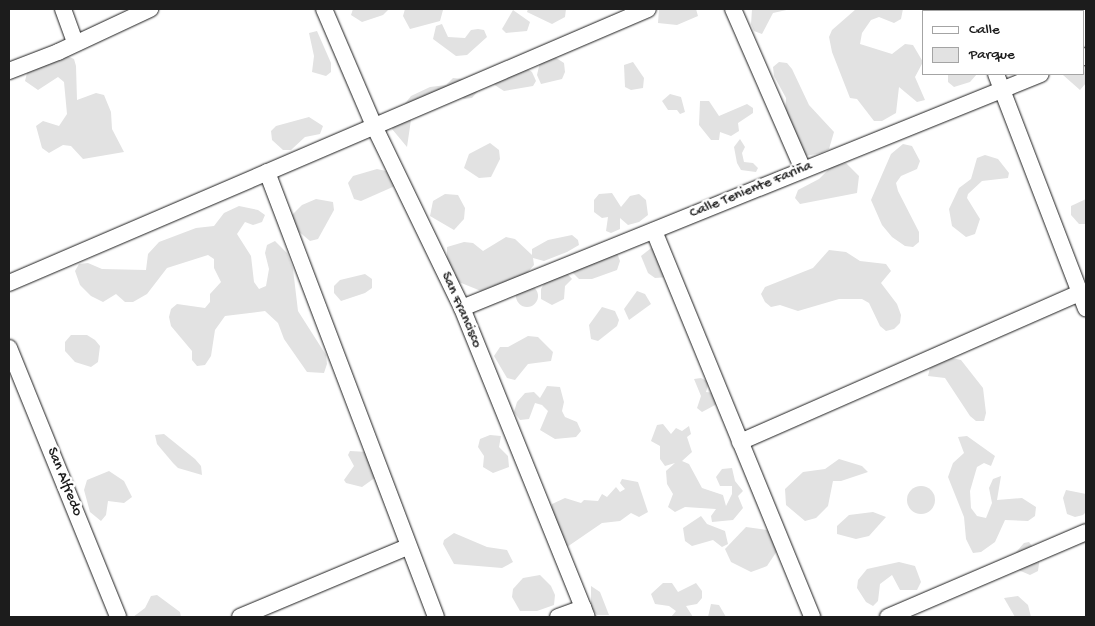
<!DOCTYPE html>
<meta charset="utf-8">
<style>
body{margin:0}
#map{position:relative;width:1095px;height:626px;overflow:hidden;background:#fff;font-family:"Gochi Hand",sans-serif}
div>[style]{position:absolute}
.green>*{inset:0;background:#e2e2e2}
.round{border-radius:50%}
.roads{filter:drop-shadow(0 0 1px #1c1c1c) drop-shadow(0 0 1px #1c1c1c)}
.minor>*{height:16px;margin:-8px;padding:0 8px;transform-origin:8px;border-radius:8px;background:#fff}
span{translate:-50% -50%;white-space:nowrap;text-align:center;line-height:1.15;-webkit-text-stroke:5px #fff;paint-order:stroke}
.street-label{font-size:15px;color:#1c1c1c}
.frame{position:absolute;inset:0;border:10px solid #1c1c1c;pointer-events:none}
.legend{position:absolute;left:922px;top:10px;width:162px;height:65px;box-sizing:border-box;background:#fff;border:1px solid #a4a4a4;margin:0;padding:6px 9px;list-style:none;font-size:15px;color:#1c1c1c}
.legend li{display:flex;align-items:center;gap:10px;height:25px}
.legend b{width:25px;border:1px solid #a4a4a4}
</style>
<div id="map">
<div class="green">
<div style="clip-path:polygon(353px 9px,389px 9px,383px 15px,362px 22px,351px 15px)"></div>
<div style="clip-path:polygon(405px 9px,443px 9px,443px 10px,440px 21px,410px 29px,403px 16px)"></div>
<div style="clip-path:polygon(528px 9px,566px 9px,565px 17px,552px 24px,527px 12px)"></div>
<div style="clip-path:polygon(659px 9px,696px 9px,698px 16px,677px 25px,658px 23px)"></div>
<div style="clip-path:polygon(752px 9px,791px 9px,773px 13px,762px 34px,754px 31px,751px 24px)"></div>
<div style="clip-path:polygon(856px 9px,903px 9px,901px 19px,894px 23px,879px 17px,871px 20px,862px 33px,860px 44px,892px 54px,905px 44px,913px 45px,923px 62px,915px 77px,925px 100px,917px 102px,899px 87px,896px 113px,882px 121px,874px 121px,857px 99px,850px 98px,832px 52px,829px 37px,832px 30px)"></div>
<div style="clip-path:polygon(513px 10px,530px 22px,527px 31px,506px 33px,502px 29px)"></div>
<div style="clip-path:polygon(442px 24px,448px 37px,465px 38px,471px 30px,478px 29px,484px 30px,487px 37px,467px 55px,456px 56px,433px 39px,436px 26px)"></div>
<div style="clip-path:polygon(317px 31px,331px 63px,331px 72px,326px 76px,312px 72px,314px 56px,309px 33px)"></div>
<div style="clip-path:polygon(1086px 51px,1086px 83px,1080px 90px,1063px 75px,1084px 74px)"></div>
<div style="clip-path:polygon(550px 54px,564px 63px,565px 72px,562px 79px,541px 84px,537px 75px,540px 62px)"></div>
<div style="clip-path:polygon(67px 56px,74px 59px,76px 66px,77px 100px,96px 93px,104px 95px,111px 112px,112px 129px,124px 152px,83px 159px,71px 146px,63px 145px,49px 153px,42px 148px,36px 126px,43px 121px,59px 126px,67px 114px,64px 82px,58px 77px,38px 90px,25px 81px,27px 73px)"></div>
<div style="clip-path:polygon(633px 62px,644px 78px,643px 88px,631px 90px,625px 87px,624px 65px)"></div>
<div style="clip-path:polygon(779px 62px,787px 63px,792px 69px,809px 105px,834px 132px,829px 149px,821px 153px,806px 156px,785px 116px,786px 98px,774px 76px,773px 67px)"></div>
<div style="clip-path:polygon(518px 63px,532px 72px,536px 81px,533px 86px,504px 91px,490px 82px)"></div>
<div style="clip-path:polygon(977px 74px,970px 82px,954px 87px,948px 82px,948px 74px)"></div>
<div style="clip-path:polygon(453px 78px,472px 80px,478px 91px,472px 98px,464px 99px,455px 91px,412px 113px,407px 147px,392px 129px,400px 110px,411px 96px,430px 87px,446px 85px)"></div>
<div style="clip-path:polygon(670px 94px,681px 97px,685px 112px,680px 114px,677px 110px,668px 110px,662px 101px)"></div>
<div style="clip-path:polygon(700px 101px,709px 101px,719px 116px,747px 104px,753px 108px,753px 113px,738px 123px,739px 131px,731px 136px,720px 132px,719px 140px,711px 140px,699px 125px)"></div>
<div style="clip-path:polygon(309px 117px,323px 126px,320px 134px,305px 137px,291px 150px,283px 150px,272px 140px,271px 131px,276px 126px)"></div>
<div style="clip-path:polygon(740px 139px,745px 147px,742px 153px,744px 162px,753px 163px,758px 168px,756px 172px,741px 170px,737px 163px,734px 147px)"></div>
<div style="clip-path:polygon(490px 143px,499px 150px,500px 159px,491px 177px,479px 178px,464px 168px,469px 154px)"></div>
<div style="clip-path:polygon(903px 144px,912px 146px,920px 161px,917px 169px,901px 176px,896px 183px,898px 191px,919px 232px,919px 242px,913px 247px,905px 246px,892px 237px,882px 225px,871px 200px,891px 154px)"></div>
<div style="clip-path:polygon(985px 155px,998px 159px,1009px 173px,1008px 178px,982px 181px,968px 194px,967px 198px,980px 219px,975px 234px,966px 237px,952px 226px,949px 209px,959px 188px,971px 179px,977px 158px)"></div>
<div style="clip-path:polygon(846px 163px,859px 176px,857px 193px,800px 204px,795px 198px,798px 190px,819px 179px,831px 167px)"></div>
<div style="clip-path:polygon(377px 169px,386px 171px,395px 186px,361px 201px,354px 199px,348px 183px,353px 176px)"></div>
<div style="clip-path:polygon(612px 193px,621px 207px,630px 196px,639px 194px,646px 200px,648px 215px,639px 222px,628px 225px,620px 218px,620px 229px,611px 233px,606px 231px,608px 217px,602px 218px,594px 212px,594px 200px,599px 194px)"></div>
<div style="clip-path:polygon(445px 194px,458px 195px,465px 208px,464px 219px,454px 230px,430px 216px,433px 201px)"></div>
<div style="clip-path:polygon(316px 199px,333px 202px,334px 210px,318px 239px,310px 241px,297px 230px,291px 216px,302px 205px)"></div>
<div style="clip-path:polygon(1086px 199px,1086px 224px,1079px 224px,1071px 215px,1071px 206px)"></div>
<div style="clip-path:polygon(239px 206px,258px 210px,265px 215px,262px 222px,253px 225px,245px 222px,237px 234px,251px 256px,254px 282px,259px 289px,266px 286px,269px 269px,265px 253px,267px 245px,275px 241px,287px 253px,293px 269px,298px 311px,326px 355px,327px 364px,324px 373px,307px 372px,284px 339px,278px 323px,265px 311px,225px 316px,215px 330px,211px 356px,205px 365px,197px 366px,192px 360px,192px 351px,171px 326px,169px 317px,171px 309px,177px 304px,205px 308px,210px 302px,210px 294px,221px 282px,214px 268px,214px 259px,208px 255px,167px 268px,147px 294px,133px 302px,125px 302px,116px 294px,103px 302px,91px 296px,80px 285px,75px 271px,79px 264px,88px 263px,102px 269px,146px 270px,148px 254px,159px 242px,196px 228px,214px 226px,224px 213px)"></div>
<div style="clip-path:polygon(572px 235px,578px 240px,579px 245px,567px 252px,544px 261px,533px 258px,534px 265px,526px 274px,481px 291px,454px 280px,447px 260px,447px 247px,464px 242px,473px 243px,483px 251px,506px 237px,515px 239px,532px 255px,532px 249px,548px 240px)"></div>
<div style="clip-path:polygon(655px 245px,668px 277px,655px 278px,648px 273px,641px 256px)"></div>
<div style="clip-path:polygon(616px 250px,620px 261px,617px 270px,592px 279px,579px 279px,572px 272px)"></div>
<div style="clip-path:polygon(829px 250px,846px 252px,860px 261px,886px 264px,891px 271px,881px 283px,897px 304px,901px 315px,900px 323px,894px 329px,886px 331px,880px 326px,869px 303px,862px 299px,839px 299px,798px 311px,780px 305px,771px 307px,765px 302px,761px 294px,765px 287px,813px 268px)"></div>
<div style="clip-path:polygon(566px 272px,572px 279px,565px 286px,564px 299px,552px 305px,541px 299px,541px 289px,545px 282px)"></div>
<div style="clip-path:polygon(365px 274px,372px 279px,372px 288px,365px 293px,341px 301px,334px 293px,334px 286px,340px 280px)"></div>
<div class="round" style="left:516px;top:285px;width:22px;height:22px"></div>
<div style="clip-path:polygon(637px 291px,645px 294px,651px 304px,629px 320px,624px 309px)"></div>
<div style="clip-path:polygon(602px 307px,615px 311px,619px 320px,617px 326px,598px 341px,591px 339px,589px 325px)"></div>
<div style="clip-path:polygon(71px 335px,87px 335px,95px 340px,100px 346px,98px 362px,91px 367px,75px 362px,65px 351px,65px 342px)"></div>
<div style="clip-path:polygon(528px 336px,538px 337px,553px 352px,551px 361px,528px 364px,515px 380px,507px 378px,494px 356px,500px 347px,508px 347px)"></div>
<div style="clip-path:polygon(952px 358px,961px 360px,983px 388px,986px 413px,984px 421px,976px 421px,970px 416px,945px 378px,928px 376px,930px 368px)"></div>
<div style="clip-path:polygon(701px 378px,709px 382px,706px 392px,715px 393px,717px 404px,702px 412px,697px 408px,701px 396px,694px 379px)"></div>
<div style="clip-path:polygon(547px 386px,560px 387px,564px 402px,562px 411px,565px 417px,577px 422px,581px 431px,576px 437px,555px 439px,540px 430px,548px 411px,542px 405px,535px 403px,529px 419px,520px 420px,514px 412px,517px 402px,525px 393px,534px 392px,540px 398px)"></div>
<div style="clip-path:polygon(663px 424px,671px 434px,676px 428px,682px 431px,689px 426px,691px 434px,687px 437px,692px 452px,682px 461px,689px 464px,702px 488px,723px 495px,726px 506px,732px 494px,732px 486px,720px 486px,716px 477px,722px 469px,732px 468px,735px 481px,743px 491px,738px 496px,743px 508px,733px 520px,712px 522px,711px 516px,716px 509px,685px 507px,675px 512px,668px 507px,673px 494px,667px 484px,666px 471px,675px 463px,665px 466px,660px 459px,660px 446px,651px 441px,657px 425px)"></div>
<div style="clip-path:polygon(164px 434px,195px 459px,201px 466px,202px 475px,178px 468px,173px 463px,157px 444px,155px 435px)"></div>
<div style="clip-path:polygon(490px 435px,501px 436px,499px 447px,508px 456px,509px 467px,493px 473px,483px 467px,484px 456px,478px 447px,480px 439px)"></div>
<div style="clip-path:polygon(967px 436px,995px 456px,991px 466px,984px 463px,977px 467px,970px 491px,971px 508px,977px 516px,986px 518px,992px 503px,989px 488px,993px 479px,1001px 476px,997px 500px,1022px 498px,1036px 507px,1035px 516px,1028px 521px,1005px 520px,995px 542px,981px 552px,973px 553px,966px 539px,964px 517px,948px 477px,953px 463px,964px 453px,958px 437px)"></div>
<div style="clip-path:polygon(350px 451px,368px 452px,376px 477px,362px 487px,346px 483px,344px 480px,354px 466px,348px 455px)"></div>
<div style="clip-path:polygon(839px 459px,862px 466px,868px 472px,841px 481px,833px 481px,828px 506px,816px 518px,805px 521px,786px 505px,785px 489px,803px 472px,825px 469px)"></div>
<div style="clip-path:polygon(109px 471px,124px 481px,132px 497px,124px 503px,108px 501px,106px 515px,101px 521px,90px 512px,84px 490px,87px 480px)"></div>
<div style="clip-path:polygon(622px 479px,638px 482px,648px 512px,639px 517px,631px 513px,620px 521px,602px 523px,567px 547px,560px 544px,551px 513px,552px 504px,565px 498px,581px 503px,584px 500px,598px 501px,602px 494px,607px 497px,616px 487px,620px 492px,625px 489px,620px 483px)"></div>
<div class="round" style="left:907px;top:486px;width:28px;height:28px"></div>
<div style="clip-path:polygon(1066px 490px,1086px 494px,1086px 512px,1083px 515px,1075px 517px,1067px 514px,1063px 498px)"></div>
<div style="clip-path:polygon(873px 512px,886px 517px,869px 536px,856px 539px,837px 534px,837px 526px,849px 515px)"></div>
<div style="clip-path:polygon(701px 516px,707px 524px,725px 531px,728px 544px,722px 547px,713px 540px,692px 546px,685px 541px,683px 528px)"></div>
<div style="clip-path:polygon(746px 527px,767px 530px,779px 548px,767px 566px,751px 572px,731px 562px,725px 549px)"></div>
<div style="clip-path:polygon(454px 533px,487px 547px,507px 550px,513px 562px,502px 568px,454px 564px,443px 544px,444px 540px)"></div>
<div style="clip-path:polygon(1029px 542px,1040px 556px,1038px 571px,1030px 575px,1014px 568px,1011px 558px,1024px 543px)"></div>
<div style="clip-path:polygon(899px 562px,915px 566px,921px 582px,917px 590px,900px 590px,892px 575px,880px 584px,878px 601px,873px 606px,866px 602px,857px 588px,858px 580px,867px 569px)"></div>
<div style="clip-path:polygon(540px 575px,551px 586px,555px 595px,554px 605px,537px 611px,520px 611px,512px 597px,513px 589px,523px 578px)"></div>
<div style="clip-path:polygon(663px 583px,672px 583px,678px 592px,696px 583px,702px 591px,702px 598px,697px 604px,686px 606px,693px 617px,671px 617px,676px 611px,669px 606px,655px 604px,651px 594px)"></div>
<div style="clip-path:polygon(591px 586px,600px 592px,609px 615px,597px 615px,591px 607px)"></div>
<div style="clip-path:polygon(157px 595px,180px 612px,181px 617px,133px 617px,145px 608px,151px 596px)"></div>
<div style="clip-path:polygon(1018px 596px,1028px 605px,1031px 617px,1015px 617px,1004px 598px)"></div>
<div style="clip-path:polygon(711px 604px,719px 605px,726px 617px,708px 617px)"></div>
</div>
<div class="roads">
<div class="minor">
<div style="left:63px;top:9px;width:35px;rotate:70deg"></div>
<div style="left:324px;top:9px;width:129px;rotate:66.8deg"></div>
<div style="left:375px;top:128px;width:200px;rotate:64.2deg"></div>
<div style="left:462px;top:308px;width:333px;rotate:68deg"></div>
<div style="left:733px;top:9px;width:175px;rotate:66.4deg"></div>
<div style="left:970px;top:9px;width:2px;rotate:63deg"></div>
<div style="left:1084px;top:57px;width:2px;rotate:-27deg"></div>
<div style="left:9px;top:71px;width:53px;rotate:-21.2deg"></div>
<div style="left:58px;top:52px;width:102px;rotate:-25.1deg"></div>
<div style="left:996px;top:74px;width:251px;rotate:69deg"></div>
<div style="left:267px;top:172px;width:476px;rotate:69.2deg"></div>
<div style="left:654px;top:231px;width:417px;rotate:67.7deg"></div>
<div style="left:9px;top:283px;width:695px;rotate:-23.21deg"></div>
<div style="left:462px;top:308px;width:624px;rotate:-22.01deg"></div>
<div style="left:9px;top:348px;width:290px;rotate:67.9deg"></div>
<div style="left:740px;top:442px;width:371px;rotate:-23.7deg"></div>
<div style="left:240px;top:617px;width:181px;rotate:-22.7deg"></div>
<div style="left:558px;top:617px;width:27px;rotate:-20deg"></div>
<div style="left:888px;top:617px;width:215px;rotate:-23.2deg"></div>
</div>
</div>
<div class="street-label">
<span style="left:751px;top:190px;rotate:-22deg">Calle Teniente Fariña</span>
<span style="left:461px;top:310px;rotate:66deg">San Francisco</span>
<span style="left:64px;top:482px;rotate:68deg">San Alfredo</span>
</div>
<div class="frame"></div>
<ul class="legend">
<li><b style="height:6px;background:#fff"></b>Calle</li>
<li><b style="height:14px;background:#e2e2e2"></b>Parque</li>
</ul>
</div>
